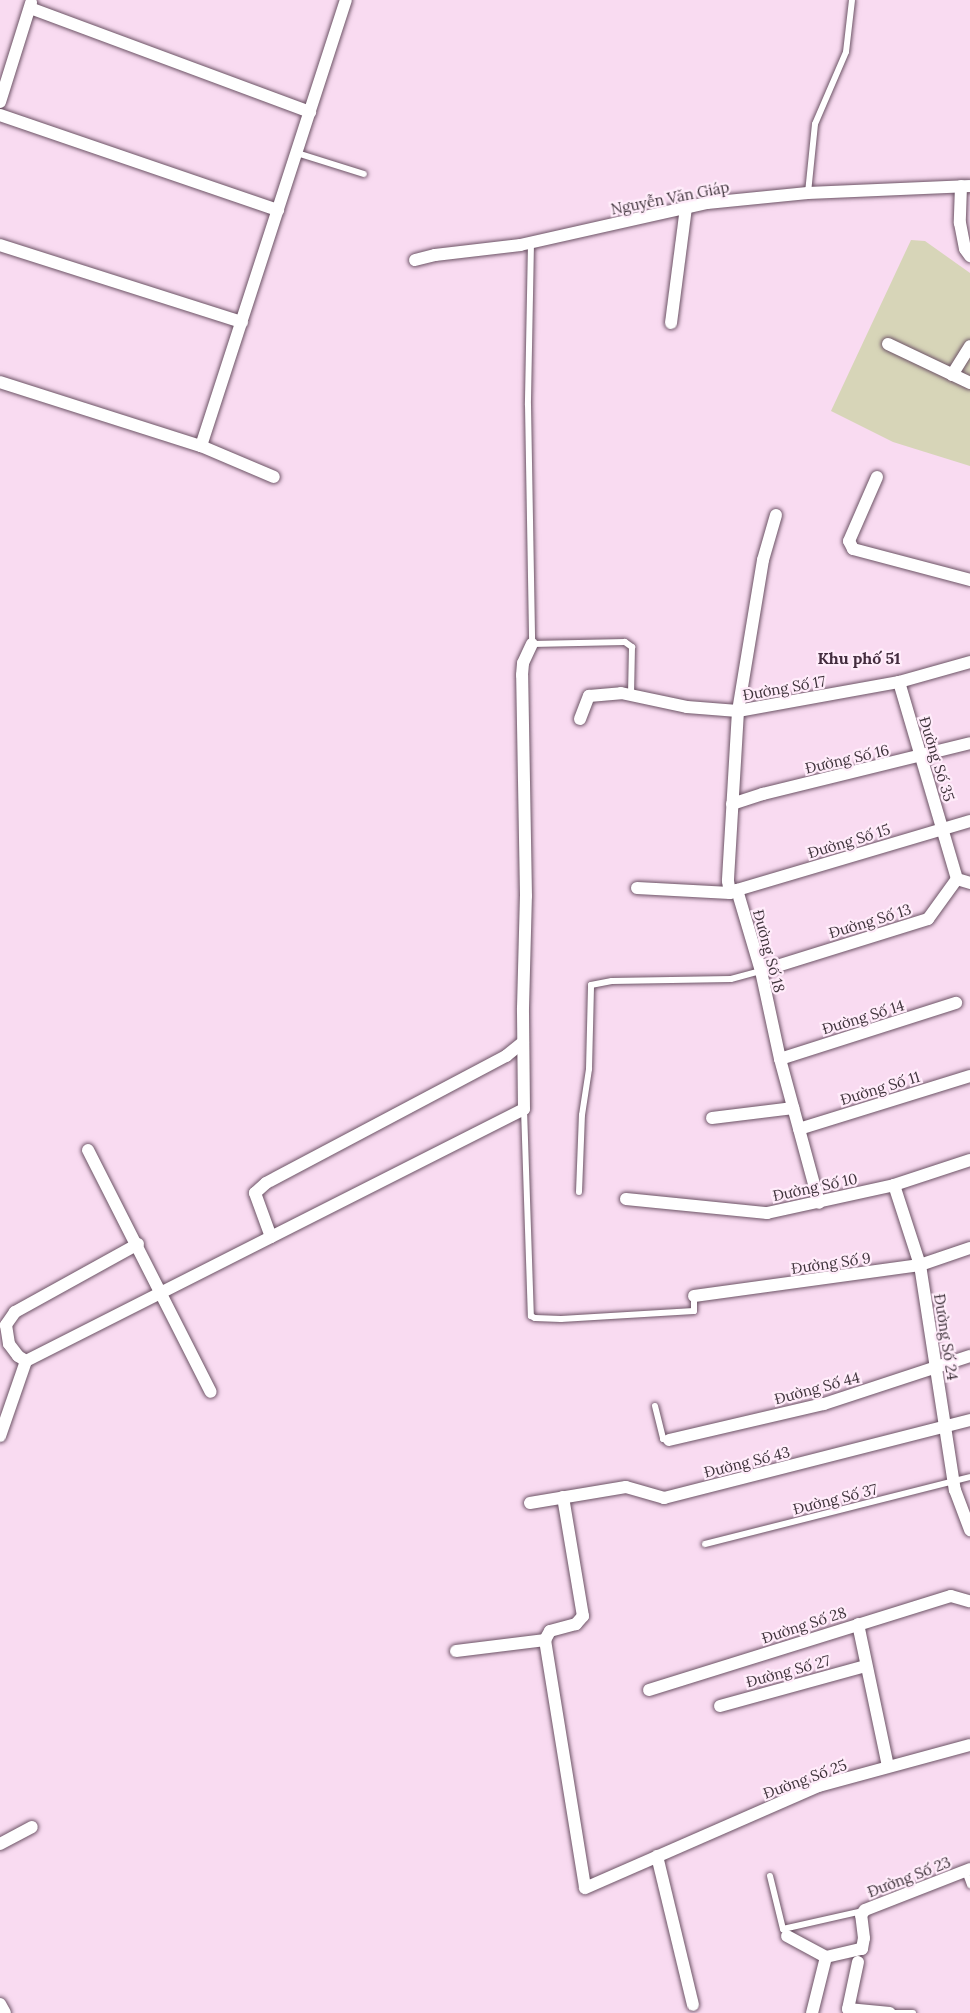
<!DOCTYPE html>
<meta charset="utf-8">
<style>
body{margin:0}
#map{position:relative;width:970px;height:2013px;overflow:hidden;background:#f9dbf1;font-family:Lora,serif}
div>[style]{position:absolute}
.green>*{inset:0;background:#d7d5b8}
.roads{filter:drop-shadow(0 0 2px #6c5365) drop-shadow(0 0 2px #6c5365)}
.lane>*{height:6px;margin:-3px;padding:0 3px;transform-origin:3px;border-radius:3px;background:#fff}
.street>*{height:12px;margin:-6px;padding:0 6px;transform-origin:6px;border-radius:6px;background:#fff}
span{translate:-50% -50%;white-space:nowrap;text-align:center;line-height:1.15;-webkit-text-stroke:4.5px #ffecfa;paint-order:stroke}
.street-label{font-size:15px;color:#3f333b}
.neighbourhood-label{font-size:16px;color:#432c3e;font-weight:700}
</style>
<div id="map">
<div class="green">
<div style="clip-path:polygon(911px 240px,925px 241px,970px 273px,970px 466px,893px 442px,831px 411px)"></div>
</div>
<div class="roads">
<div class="lane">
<div style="left:297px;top:153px;width:70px;rotate:17.4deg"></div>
<div style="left:808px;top:193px;width:69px;rotate:-84.2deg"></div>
<div style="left:815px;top:124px;width:78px;rotate:-66.7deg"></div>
<div style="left:846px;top:52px;width:52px;rotate:-83.4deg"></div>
<div style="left:531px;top:243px;width:162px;rotate:91.1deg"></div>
<div style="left:528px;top:405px;width:239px;rotate:89deg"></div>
<div style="left:532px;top:644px;width:93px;rotate:-1.2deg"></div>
<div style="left:625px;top:642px;width:9px;rotate:36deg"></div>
<div style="left:632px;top:647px;width:48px;rotate:91.2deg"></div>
<div style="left:524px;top:1109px;width:207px;rotate:88.1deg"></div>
<div style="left:531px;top:1316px;width:4px;rotate:27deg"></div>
<div style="left:535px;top:1318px;width:26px;rotate:2deg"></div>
<div style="left:561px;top:1319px;width:133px;rotate:-3.4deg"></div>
<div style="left:694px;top:1311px;width:15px;rotate:-90deg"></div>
<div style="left:579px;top:1192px;width:77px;rotate:-87.8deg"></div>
<div style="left:582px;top:1115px;width:47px;rotate:-81.3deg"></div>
<div style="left:589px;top:1069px;width:84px;rotate:-88.6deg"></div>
<div style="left:591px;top:985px;width:21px;rotate:-11deg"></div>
<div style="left:612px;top:981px;width:119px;rotate:-1deg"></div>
<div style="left:731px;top:979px;width:31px;rotate:-15deg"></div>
<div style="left:655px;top:1406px;width:34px;rotate:76deg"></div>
<div style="left:663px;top:1439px;width:6px;rotate:9deg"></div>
<div style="left:705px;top:1544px;width:273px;rotate:-14.2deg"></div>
<div style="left:965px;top:1871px;width:15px;rotate:70deg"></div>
<div style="left:770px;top:1876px;width:55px;rotate:76.2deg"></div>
<div style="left:783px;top:1929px;width:81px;rotate:-12.8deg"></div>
<div style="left:890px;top:2013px;width:23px"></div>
</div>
<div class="street">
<div style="left:30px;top:8px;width:299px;rotate:20.4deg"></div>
<div style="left:0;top:102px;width:104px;rotate:-72.6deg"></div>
<div style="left:0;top:115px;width:294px;rotate:18.9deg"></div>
<div style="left:961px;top:186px;width:37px;rotate:92deg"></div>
<div style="left:960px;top:223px;width:26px;rotate:79deg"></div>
<div style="left:965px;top:249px;width:9px;rotate:54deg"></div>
<div style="left:0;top:245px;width:254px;rotate:17.7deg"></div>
<div style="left:415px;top:260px;width:21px;rotate:-14deg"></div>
<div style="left:435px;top:255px;width:86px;rotate:-6.7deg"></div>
<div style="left:520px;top:245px;width:192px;rotate:-12.7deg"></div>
<div style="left:707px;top:203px;width:101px;rotate:-5.7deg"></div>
<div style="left:808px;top:193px;width:162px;rotate:-2.5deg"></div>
<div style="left:671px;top:323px;width:116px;rotate:-82.6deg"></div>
<div style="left:888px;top:344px;width:91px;rotate:25.4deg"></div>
<div style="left:952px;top:375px;width:34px;rotate:-58deg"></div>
<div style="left:0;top:382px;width:211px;rotate:17.7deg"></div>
<div style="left:201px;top:446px;width:79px;rotate:23deg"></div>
<div style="left:201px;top:446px;width:469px;rotate:-72deg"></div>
<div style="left:877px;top:477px;width:70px;rotate:113.6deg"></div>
<div style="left:849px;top:541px;width:9px;rotate:63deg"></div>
<div style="left:853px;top:549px;width:121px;rotate:14.8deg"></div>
<div style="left:776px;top:515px;width:47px;rotate:106.1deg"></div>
<div style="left:763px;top:560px;width:153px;rotate:99.4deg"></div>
<div style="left:738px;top:711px;width:170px;rotate:93.4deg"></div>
<div style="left:728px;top:881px;width:12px;rotate:81deg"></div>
<div style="left:730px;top:893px;width:8px;rotate:-23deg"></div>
<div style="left:737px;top:890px;width:84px;rotate:73.5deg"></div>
<div style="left:761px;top:971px;width:90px;rotate:77.8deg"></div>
<div style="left:780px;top:1059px;width:149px;rotate:74.8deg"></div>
<div style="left:899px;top:682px;width:205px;rotate:73.6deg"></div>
<div style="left:580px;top:719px;width:25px;rotate:-69deg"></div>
<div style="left:589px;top:696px;width:32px;rotate:-5deg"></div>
<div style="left:621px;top:693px;width:67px;rotate:12deg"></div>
<div style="left:687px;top:707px;width:51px;rotate:4.5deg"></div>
<div style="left:738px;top:711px;width:164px;rotate:-10.2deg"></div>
<div style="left:899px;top:682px;width:74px;rotate:-15.7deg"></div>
<div style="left:732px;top:804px;width:33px;rotate:-18deg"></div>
<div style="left:763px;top:794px;width:213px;rotate:-13.8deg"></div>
<div style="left:637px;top:888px;width:93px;rotate:3.1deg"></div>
<div style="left:737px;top:890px;width:243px;rotate:-16.5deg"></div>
<div style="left:761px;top:971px;width:175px;rotate:-17.3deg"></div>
<div style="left:928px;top:919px;width:49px;rotate:-54.1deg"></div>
<div style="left:957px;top:879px;width:14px;rotate:17deg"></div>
<div style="left:780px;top:1059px;width:185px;rotate:-17.7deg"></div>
<div style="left:712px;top:1118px;width:82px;rotate:-7deg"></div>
<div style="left:799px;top:1129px;width:179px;rotate:-17.2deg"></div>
<div style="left:88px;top:1150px;width:271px;rotate:63.1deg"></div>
<div style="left:894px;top:1185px;width:84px;rotate:72deg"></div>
<div style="left:920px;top:1265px;width:228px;rotate:81.2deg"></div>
<div style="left:955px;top:1490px;width:43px;rotate:69.4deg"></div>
<div style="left:626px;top:1199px;width:142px;rotate:5.7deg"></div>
<div style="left:767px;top:1213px;width:130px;rotate:-12.4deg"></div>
<div style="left:894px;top:1185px;width:80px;rotate:-18.2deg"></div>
<div style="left:271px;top:1237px;width:47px;rotate:-110deg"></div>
<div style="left:255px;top:1193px;width:15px;rotate:-42deg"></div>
<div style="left:266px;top:1183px;width:272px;rotate:-27.9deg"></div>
<div style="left:506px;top:1056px;width:22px;rotate:-39deg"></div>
<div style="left:138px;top:1244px;width:141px;rotate:151.1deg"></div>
<div style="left:15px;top:1312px;width:16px;rotate:125deg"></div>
<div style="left:6px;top:1325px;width:19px;rotate:81deg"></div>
<div style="left:9px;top:1344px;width:15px;rotate:53deg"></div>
<div style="left:18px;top:1356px;width:9px;rotate:32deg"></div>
<div style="left:26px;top:1361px;width:558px;rotate:-26.84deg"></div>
<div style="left:524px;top:1109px;width:101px;rotate:-90.6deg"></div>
<div style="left:523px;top:1008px;width:112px;rotate:-88.5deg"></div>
<div style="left:526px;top:896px;width:221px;rotate:-91deg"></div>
<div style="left:522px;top:675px;width:12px;rotate:-85deg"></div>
<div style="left:523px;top:663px;width:21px;rotate:-65deg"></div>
<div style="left:694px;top:1296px;width:228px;rotate:-7.8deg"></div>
<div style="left:920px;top:1265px;width:53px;rotate:-18.8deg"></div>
<div style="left:0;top:1436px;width:79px;rotate:-70.9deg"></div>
<div style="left:669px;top:1440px;width:159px;rotate:-13.1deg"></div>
<div style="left:824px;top:1404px;width:154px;rotate:-18.2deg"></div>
<div style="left:563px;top:1497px;width:121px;rotate:80.5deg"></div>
<div style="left:583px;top:1616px;width:11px;rotate:131deg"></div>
<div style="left:576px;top:1624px;width:27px;rotate:165deg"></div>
<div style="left:550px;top:1631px;width:10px;rotate:119deg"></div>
<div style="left:545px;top:1640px;width:251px;rotate:80.8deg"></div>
<div style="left:585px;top:1888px;width:255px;rotate:-23.6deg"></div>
<div style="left:819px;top:1786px;width:156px;rotate:-15.2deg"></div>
<div style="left:530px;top:1503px;width:97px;rotate:-9.5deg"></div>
<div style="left:626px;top:1487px;width:40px;rotate:16deg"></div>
<div style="left:664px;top:1498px;width:316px;rotate:-14.3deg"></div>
<div style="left:858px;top:1624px;width:145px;rotate:78.1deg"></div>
<div style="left:456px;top:1651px;width:90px;rotate:-7deg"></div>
<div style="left:649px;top:1690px;width:316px;rotate:-17.3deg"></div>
<div style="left:951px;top:1596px;width:19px;rotate:16deg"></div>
<div style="left:720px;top:1706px;width:150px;rotate:-15.4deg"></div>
<div style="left:0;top:1844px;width:36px;rotate:-28deg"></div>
<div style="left:657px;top:1856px;width:153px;rotate:76.4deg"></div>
<div style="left:787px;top:1936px;width:44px;rotate:28.3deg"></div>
<div style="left:826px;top:1957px;width:58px;rotate:104deg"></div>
<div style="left:826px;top:1957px;width:37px;rotate:-13deg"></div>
<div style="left:862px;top:1949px;width:11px;rotate:-80deg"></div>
<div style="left:864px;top:1938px;width:23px;rotate:-97deg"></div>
<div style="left:861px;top:1915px;width:6px;rotate:-51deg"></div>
<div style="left:865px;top:1910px;width:113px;rotate:-21.3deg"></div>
<div style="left:858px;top:1962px;width:48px;rotate:102deg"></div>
<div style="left:848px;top:2009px;width:42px;rotate:5.4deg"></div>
<div style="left:0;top:2004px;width:10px;rotate:61deg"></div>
</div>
</div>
<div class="street-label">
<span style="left:670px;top:198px;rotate:-11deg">Nguyễn Văn Giáp</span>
<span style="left:784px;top:688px;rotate:-10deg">Đường Số 17</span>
<span style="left:847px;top:759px;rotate:-13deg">Đường Số 16</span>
<span style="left:937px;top:759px;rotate:73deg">Đường Số 35</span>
<span style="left:849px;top:841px;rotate:-17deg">Đường Số 15</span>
<span style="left:870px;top:921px;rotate:-17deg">Đường Số 13</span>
<span style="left:769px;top:951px;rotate:75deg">Đường Số 18</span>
<span style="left:863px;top:1017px;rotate:-17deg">Đường Số 14</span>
<span style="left:880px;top:1088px;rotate:-17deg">Đường Số 11</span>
<span style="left:815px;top:1187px;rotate:-12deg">Đường Số 10</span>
<span style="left:831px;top:1263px;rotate:-8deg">Đường Số 9</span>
<span style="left:946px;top:1337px;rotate:81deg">Đường Số 24</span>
<span style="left:817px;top:1388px;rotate:-15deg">Đường Số 44</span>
<span style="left:747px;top:1462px;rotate:-14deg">Đường Số 43</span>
<span style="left:835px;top:1499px;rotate:-14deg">Đường Số 37</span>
<span style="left:804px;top:1625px;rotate:-18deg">Đường Số 28</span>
<span style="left:788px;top:1671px;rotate:-15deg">Đường Số 27</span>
<span style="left:805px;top:1779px;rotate:-20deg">Đường Số 25</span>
<span style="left:909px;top:1877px;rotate:-21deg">Đường Số 23</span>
</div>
<div class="neighbourhood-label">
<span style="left:859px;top:658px">Khu phố 51</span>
</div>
</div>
